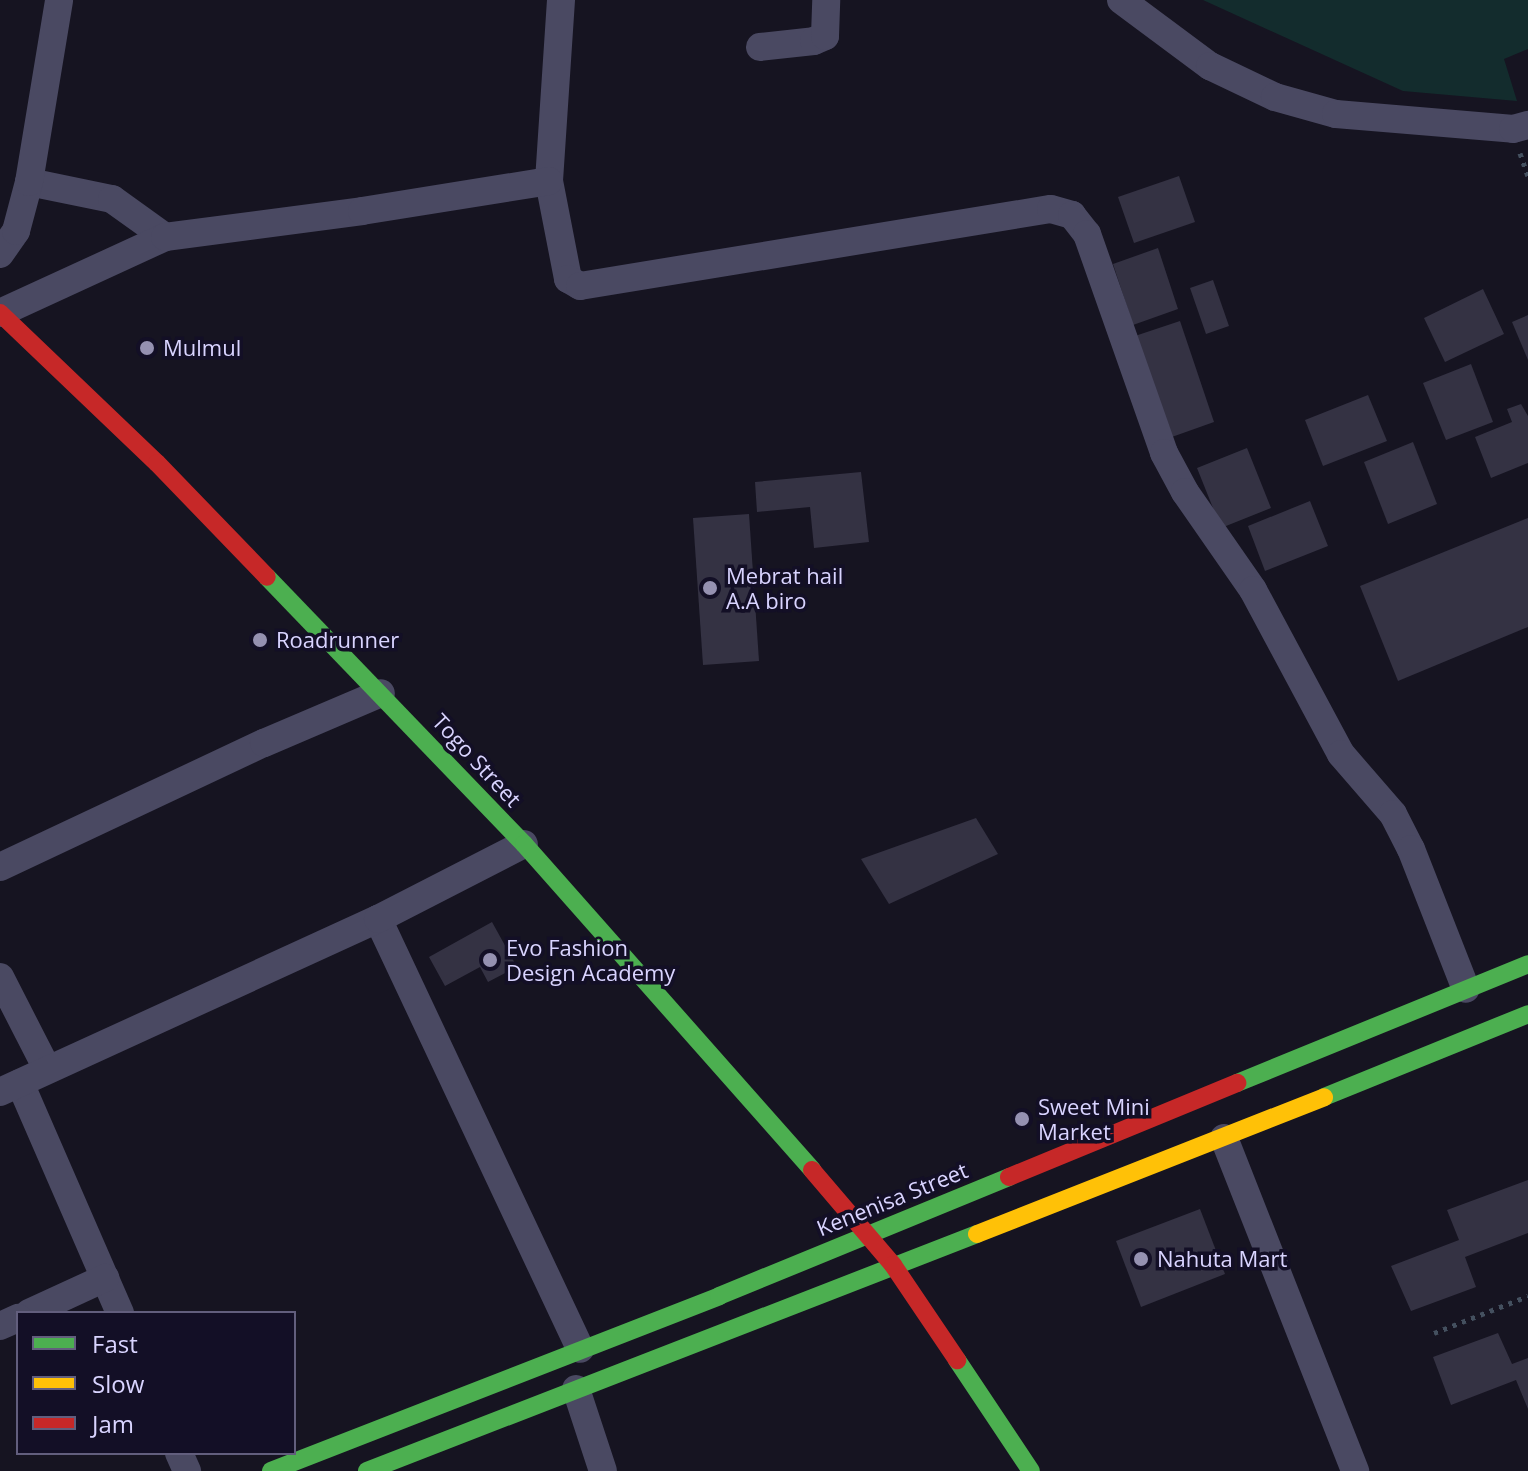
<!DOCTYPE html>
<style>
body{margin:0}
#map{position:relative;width:1528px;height:1471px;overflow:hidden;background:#161421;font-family:"Open Sans",sans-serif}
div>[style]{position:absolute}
.green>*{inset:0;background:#132c2d}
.building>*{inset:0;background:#343243}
.path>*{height:5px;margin-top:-2.5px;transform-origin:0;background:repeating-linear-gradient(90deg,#44505f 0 4px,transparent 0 10px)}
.street>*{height:28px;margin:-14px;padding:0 14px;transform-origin:14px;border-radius:14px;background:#4a4962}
.fast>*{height:18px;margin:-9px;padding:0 9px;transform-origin:9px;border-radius:9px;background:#4caf50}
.slow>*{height:18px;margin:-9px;padding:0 9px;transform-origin:9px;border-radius:9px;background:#ffc107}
.jam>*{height:18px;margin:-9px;padding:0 9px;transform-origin:9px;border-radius:9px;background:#c62828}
.dots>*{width:22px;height:22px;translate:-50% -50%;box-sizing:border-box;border:4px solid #130f26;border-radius:50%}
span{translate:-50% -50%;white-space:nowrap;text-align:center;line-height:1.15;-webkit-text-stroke:7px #130f26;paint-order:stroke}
.poi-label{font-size:22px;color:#d9d4ff}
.left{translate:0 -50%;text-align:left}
.street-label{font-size:22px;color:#d9d4ff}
.legend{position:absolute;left:16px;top:1311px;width:280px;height:144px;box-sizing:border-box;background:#130f26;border:2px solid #625e7d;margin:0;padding:10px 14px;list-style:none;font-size:24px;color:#d9d4ff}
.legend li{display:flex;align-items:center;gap:16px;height:40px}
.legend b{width:40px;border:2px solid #625e7d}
</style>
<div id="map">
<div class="green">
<div style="clip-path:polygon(1203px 0,1528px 0,1528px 49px,1504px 59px,1517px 101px,1403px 91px)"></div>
</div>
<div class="building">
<div style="clip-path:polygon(1179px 176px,1195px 222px,1134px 243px,1118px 197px)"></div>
<div style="clip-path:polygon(1158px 248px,1178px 309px,1133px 325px,1113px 264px)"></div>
<div style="clip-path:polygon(1213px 280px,1229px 326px,1206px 334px,1190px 288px)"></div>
<div style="clip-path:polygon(1483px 289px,1504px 334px,1445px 362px,1424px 318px)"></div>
<div style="clip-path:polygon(1528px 315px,1528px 360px,1512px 322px)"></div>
<div style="clip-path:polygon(1180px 321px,1214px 422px,1169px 438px,1135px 336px)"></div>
<div style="clip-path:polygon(1471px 364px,1493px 422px,1446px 440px,1423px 383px)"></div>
<div style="clip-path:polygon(1368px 395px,1387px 441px,1323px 466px,1305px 420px)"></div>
<div style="clip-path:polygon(1521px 404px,1528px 416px,1528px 463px,1491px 478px,1475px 437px,1512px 422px,1507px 409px)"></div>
<div style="clip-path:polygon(1413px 442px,1437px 504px,1388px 524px,1364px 462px)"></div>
<div style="clip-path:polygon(1247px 448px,1271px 508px,1221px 528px,1197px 468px)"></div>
<div style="clip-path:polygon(861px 472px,869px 542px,814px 548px,810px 507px,757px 512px,755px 482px)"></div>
<div style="clip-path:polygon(1310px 501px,1328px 546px,1265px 571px,1248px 526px)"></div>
<div style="clip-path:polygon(749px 514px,759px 661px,703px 665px,693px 518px)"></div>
<div style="clip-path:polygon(1528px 518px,1528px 627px,1398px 681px,1360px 586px)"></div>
<div style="clip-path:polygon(976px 818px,998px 854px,889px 904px,861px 859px)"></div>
<div style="clip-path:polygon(492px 922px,517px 967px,488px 982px,480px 967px,445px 986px,429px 957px)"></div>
<div style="clip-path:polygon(1528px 1180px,1528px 1233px,1465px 1257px,1476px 1287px,1411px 1311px,1391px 1266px,1459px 1240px,1447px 1210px)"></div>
<div style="clip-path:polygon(1200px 1209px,1225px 1274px,1141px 1307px,1116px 1241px)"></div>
<div style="clip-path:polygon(1498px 1333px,1512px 1364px,1528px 1358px,1528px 1409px,1516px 1380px,1451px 1405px,1433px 1357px)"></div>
</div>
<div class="path">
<div style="left:1520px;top:153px;width:24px;rotate:71deg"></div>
<div style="left:1434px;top:1333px;width:101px;rotate:-21.5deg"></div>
</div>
<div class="street">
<div style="left:561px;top:0;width:181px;rotate:93.8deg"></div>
<div style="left:549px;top:181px;width:100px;rotate:79deg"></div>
<div style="left:568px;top:279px;width:14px;rotate:30deg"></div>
<div style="left:580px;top:286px;width:477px;rotate:-9.3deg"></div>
<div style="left:1051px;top:209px;width:22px;rotate:16deg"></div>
<div style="left:1072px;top:215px;width:24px;rotate:52deg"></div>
<div style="left:1087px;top:234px;width:232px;rotate:70.6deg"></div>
<div style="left:1164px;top:453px;width:44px;rotate:61.7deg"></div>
<div style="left:1185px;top:492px;width:119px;rotate:55.2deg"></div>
<div style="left:1253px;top:590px;width:186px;rotate:61.8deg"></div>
<div style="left:1341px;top:754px;width:79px;rotate:49.1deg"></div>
<div style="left:1393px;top:814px;width:39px;rotate:63deg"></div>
<div style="left:1411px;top:849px;width:150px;rotate:68.6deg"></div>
<div style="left:1121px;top:0;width:111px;rotate:36.6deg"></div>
<div style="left:1210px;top:66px;width:72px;rotate:25.5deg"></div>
<div style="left:1275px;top:97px;width:63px;rotate:15.6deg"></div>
<div style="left:1336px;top:114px;width:178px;rotate:4.8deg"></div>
<div style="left:1513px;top:129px;width:16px;rotate:-15deg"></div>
<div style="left:760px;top:47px;width:54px;rotate:-6.3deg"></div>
<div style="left:814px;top:41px;width:12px;rotate:-24deg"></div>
<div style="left:825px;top:36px;width:36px;rotate:-88deg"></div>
<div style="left:29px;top:182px;width:85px;rotate:11.6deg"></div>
<div style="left:112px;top:199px;width:65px;rotate:35.6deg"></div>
<div style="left:0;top:254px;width:28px;rotate:-55deg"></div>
<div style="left:16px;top:231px;width:51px;rotate:-75.1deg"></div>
<div style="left:29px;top:182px;width:184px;rotate:-80.6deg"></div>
<div style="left:0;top:313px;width:182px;rotate:-24.7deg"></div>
<div style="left:165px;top:237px;width:199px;rotate:-7.5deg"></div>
<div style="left:362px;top:211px;width:189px;rotate:-9.1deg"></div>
<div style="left:0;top:867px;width:292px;rotate:-25.2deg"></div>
<div style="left:264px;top:743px;width:127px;rotate:-23.1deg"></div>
<div style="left:378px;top:919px;width:475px;rotate:64.8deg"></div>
<div style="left:0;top:977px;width:103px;rotate:62.9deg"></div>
<div style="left:20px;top:1083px;width:251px;rotate:66.5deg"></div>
<div style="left:0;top:1092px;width:416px;rotate:-24.6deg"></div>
<div style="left:378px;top:919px;width:164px;rotate:-27.2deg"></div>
<div style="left:1224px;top:1138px;width:358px;rotate:68.5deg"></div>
<div style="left:29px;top:1313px;width:84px;rotate:-24.7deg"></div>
<div style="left:0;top:1326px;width:20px;rotate:-24deg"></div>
<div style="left:576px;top:1389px;width:86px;rotate:71.8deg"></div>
<div style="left:179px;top:1453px;width:20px;rotate:66deg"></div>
</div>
<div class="fast">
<div style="left:267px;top:577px;width:371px;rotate:46.1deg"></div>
<div style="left:524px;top:844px;width:435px;rotate:48.5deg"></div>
<div style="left:1237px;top:1083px;width:314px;rotate:-22.2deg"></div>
<div style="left:1324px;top:1097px;width:220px;rotate:-22.1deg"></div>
<div style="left:957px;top:1360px;width:133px;rotate:56.3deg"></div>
<div style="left:271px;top:1471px;width:481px;rotate:-21.3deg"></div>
<div style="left:719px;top:1296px;width:313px;rotate:-22.3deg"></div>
<div style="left:367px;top:1471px;width:654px;rotate:-21.23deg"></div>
</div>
<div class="slow">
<div style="left:977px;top:1234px;width:373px;rotate:-21.5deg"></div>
</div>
<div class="jam">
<div style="left:0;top:313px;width:217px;rotate:43.7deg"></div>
<div style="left:157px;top:463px;width:158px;rotate:46deg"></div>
<div style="left:812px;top:1170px;width:125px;rotate:49.5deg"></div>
<div style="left:893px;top:1265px;width:115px;rotate:56deg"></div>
<div style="left:1009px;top:1177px;width:247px;rotate:-22.4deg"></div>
</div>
<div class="dots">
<div style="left:147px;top:348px;background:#9591b1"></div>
<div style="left:710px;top:588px;background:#9591b1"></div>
<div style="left:260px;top:640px;background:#9591b1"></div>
<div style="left:490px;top:960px;background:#9591b1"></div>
<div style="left:1022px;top:1119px;background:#9591b1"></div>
<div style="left:1141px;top:1259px;background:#9591b1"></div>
</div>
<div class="poi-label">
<span class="left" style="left:163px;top:348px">Mulmul</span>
<span class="left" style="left:726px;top:588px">Mebrat hail<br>A.A biro</span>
<span class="left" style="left:276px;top:640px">Roadrunner</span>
<span class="left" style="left:506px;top:960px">Evo Fashion<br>Design Academy</span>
<span class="left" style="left:1038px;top:1119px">Sweet Mini<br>Market</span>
<span class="left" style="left:1157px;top:1259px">Nahuta Mart</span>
</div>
<div class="street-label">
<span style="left:477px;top:760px;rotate:47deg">Togo Street</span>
<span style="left:892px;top:1199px;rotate:-22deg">Kenenisa Street</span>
</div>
<ul class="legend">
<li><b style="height:10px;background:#4caf50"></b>Fast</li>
<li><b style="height:10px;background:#ffc107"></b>Slow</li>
<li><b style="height:10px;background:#c62828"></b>Jam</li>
</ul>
</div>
